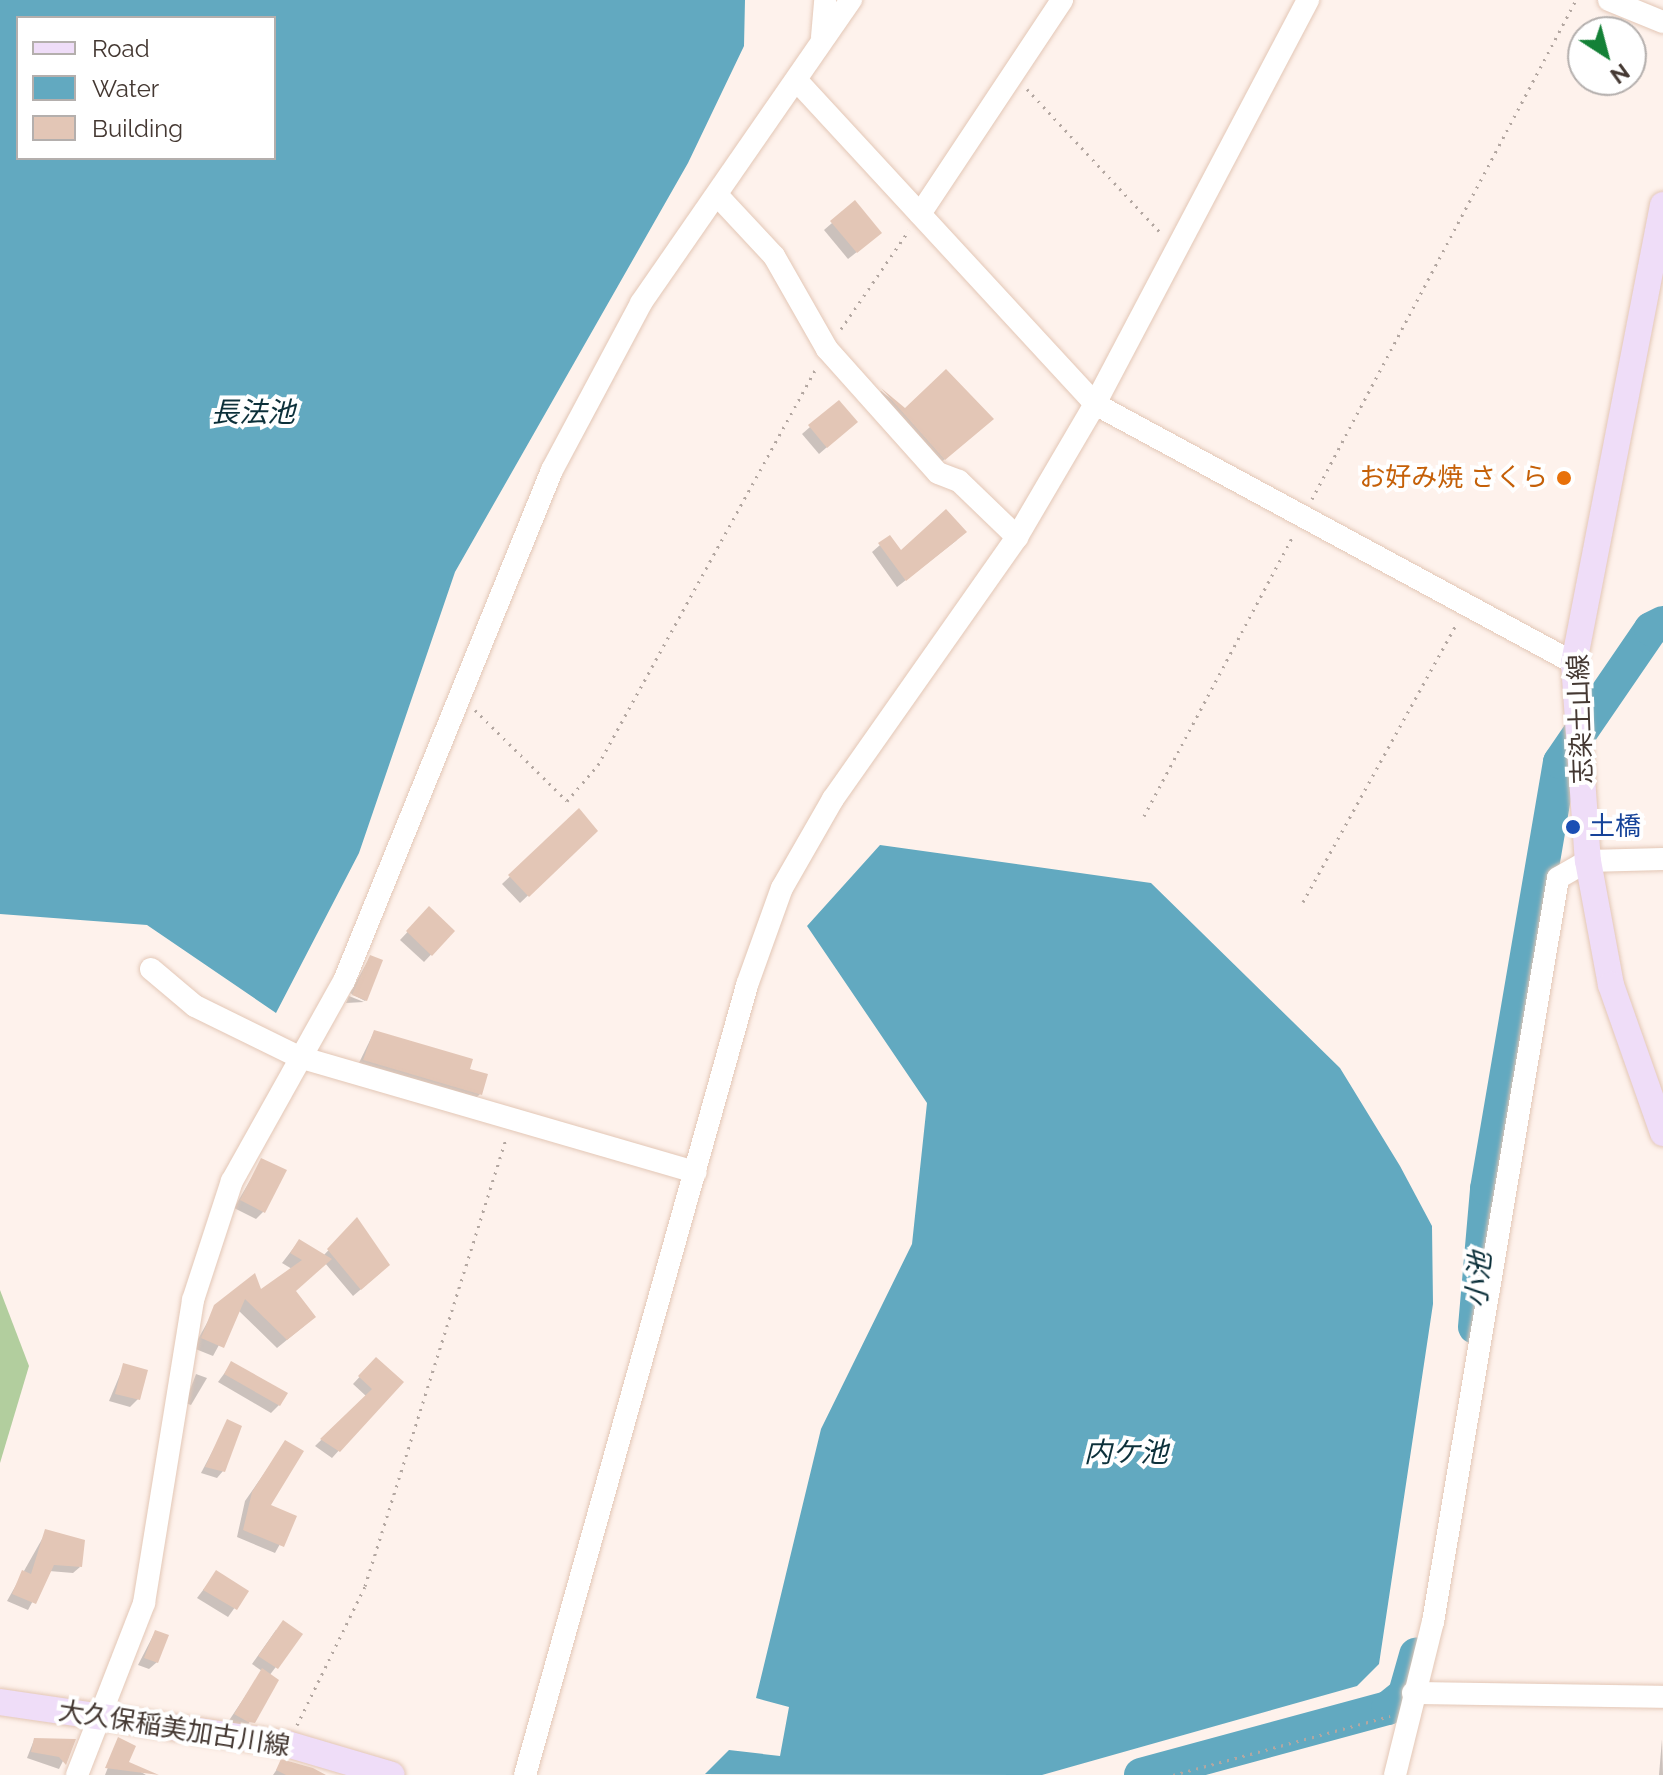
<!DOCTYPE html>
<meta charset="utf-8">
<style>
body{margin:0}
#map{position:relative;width:1663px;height:1775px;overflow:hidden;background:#fef2ec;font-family:Raleway,"Noto Sans JP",sans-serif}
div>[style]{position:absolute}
.green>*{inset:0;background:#b2ce9e}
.water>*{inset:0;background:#62a9c0}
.shadow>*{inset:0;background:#0003}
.river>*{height:34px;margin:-17px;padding:0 17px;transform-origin:17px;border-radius:17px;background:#62a9c0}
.building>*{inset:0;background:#e3c6b6}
.path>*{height:3px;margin-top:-1.5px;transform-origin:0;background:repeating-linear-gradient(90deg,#b3a7a1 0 2px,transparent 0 8px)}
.roads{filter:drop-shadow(0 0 2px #e3c7b6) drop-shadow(0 0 2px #e3c7b6)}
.minor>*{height:22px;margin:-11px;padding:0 11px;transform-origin:11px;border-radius:11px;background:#fff}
.major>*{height:26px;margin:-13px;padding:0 13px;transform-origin:13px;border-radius:13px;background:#efddf8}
.dots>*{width:22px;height:22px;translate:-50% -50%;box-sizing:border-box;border:4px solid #fff;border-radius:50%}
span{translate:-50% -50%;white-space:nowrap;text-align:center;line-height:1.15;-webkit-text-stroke:8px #fff;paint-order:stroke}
.food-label{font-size:26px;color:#c56008}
.right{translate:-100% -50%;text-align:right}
.street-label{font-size:26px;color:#443832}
.transit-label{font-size:26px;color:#164399}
.left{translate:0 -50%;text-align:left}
.water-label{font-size:28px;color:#0c303a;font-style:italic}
.legend{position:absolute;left:16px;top:16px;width:260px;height:144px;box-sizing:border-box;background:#fff;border:2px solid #b4afad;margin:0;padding:10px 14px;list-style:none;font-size:24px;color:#443832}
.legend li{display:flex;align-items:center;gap:16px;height:40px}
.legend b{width:40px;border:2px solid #b4afad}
.north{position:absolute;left:1567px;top:16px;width:80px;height:80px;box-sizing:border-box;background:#fff;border:2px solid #b4afad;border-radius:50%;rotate:144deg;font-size:22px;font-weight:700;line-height:32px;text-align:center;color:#443832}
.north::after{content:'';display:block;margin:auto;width:28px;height:36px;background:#148137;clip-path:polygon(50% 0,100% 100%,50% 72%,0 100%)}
</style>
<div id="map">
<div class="green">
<div style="clip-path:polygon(0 1290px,29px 1366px,0 1463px)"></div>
</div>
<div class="water">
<div style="clip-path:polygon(evenodd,0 0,745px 0,744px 46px,688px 163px,455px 572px,359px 853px,276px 1013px,147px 925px,0 914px,0 0,18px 18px,274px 18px,274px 158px,18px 158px,18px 18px)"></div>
<div style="clip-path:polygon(880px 845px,1151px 883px,1340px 1068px,1400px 1166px,1432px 1226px,1433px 1304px,1379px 1664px,1357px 1686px,1042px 1775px,705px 1774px,729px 1750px,780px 1756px,789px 1707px,756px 1698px,821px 1429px,912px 1244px,927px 1103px,807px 926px)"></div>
</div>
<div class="shadow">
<div style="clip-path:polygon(855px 203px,872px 240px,848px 259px,824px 230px)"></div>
<div style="clip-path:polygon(881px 391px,905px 410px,981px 429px,934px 468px,873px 399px)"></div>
<div style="clip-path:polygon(810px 427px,848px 429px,819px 454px,802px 434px)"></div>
<div style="clip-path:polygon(957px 540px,897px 587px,872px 552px,880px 545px,901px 553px)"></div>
<div style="clip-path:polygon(579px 811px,596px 831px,520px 903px,502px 884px)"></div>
<div style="clip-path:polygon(429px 909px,453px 931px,424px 962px,400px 940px)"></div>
<div style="clip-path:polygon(370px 957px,366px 1000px,365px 1001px,350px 993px)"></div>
<div style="clip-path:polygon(349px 996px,364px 1002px,346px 1003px)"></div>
<div style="clip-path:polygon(374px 1032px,468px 1070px,480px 1094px,473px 1101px,357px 1067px)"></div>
<div style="clip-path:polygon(262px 1160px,264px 1211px,256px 1219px,234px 1208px)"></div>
<div style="clip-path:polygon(357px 1220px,380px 1273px,353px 1296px,325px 1263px,293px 1291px,304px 1326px,277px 1348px,238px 1310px,213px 1356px,193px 1348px,216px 1307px,260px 1292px,292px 1269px,282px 1263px,299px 1241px,323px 1256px)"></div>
<div style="clip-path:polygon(376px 1359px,401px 1382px,332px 1458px,315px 1446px,366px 1396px,353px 1384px)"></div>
<div style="clip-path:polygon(232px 1363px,279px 1405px,271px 1413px,218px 1382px)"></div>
<div style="clip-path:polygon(124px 1365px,138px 1399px,130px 1407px,109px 1401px)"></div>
<div style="clip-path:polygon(196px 1374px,207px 1378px,191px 1405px,185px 1403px)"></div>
<div style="clip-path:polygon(228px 1422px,223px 1471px,217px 1478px,201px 1473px)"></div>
<div style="clip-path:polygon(286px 1442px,268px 1506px,295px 1517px,275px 1553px,237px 1537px,245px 1501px)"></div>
<div style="clip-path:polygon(46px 1532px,80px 1567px,73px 1573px,49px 1571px,28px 1610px,7px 1601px)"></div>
<div style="clip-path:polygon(216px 1573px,246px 1592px,228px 1617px,197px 1598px)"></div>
<div style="clip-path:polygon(276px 1630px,300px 1635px,269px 1676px,246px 1730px,228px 1722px,262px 1671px,252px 1664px)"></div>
<div style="clip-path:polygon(155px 1632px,157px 1662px,149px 1669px,138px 1665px)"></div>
<div style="clip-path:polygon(119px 1739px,126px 1763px,146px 1775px,105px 1775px)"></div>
<div style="clip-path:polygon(1662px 1739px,1663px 1775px,1659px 1775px)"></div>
<div style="clip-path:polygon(34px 1740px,73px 1741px,59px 1769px,27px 1758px)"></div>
<div style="clip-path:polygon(282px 1762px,323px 1775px,273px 1775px)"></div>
</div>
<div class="river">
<div style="left:1475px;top:1327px;width:139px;rotate:-85deg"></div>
<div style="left:1487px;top:1189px;width:433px;rotate:-80.3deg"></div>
<div style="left:1560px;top:762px;width:161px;rotate:-55.6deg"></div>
<div style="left:1651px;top:629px;width:13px;rotate:-27deg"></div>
<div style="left:1141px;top:1775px;width:256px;rotate:-15.2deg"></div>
<div style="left:1388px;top:1708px;width:22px;rotate:-39deg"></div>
<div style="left:1405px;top:1694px;width:41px;rotate:-74.2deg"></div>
</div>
<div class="building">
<div style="clip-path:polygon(855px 200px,882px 233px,857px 253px,830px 221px)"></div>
<div style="clip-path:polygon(946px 369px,994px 419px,945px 460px,881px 388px,905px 408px)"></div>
<div style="clip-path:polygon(839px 400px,858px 422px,827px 448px,808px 425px)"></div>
<div style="clip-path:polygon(946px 509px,967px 532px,906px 581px,878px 543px,890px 535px,901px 550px)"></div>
<div style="clip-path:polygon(579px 808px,598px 831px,529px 897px,508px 875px)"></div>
<div style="clip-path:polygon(429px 906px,455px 931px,432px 956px,406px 931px)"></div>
<div style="clip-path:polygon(370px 955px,383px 960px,367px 1001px,352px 995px)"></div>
<div style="clip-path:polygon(374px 1030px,473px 1059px,470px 1069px,488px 1074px,482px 1095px,363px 1060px)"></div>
<div style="clip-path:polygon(261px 1158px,287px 1170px,265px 1213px,240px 1200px)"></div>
<div style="clip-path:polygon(357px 1217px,390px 1265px,361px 1290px,327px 1249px)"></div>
<div style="clip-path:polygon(299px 1239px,332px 1259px,296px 1291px,316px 1317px,287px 1340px,245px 1299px,224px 1348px,201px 1338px,214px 1305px,255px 1273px,261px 1289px,302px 1260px,290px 1253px)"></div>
<div style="clip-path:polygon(376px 1357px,404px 1382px,340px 1452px,320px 1439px,372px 1389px,358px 1376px)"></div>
<div style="clip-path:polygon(231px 1361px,288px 1393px,280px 1406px,224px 1374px)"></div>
<div style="clip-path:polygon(123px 1363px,148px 1370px,140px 1400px,115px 1394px)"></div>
<div style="clip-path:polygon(227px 1419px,242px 1426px,225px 1472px,205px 1467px)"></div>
<div style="clip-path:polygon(285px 1440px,304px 1451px,271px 1505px,297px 1516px,284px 1547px,243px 1530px,252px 1492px)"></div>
<div style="clip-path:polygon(45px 1529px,85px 1540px,82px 1567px,54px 1565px,36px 1604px,12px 1594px,22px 1570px,31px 1574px)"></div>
<div style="clip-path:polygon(216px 1570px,249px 1591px,237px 1610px,203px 1590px)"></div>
<div style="clip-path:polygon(283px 1620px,303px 1634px,278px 1669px,258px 1656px)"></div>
<div style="clip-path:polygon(155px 1630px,169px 1635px,158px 1663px,144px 1658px)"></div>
<div style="clip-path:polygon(262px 1668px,279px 1680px,255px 1723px,248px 1722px,234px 1714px)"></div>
<div style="clip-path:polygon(118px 1737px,136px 1746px,129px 1762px,159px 1775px,105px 1768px)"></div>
<div style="clip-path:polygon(34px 1738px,76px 1739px,66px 1765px,59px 1757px,31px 1752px)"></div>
<div style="clip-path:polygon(281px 1759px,313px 1768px,326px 1775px,286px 1775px,276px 1770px)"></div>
</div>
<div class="path">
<div style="left:1027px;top:89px;width:197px;rotate:47.1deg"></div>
<div style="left:841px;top:329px;width:120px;rotate:-55.5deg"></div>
<div style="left:1312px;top:499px;width:565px;rotate:-62.12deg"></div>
<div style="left:475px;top:710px;width:129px;rotate:44.7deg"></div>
<div style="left:567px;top:801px;width:48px;rotate:-49.3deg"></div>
<div style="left:598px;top:765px;width:455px;rotate:-61.2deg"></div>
<div style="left:1144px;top:816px;width:319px;rotate:-62deg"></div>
<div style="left:1303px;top:902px;width:319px;rotate:-61.1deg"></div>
<div style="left:297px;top:1725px;width:155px;rotate:-63.9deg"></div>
<div style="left:365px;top:1586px;width:470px;rotate:-72.5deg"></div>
<div style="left:1173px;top:1775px;width:225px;rotate:-15.2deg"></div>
</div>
<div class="roads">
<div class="minor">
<div style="left:1609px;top:0;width:58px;rotate:22.2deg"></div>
<div style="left:822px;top:37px;width:37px;rotate:-85deg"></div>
<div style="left:799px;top:83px;width:437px;rotate:47.3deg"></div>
<div style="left:1095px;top:404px;width:545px;rotate:28.4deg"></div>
<div style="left:718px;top:196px;width:82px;rotate:47deg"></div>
<div style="left:774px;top:256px;width:107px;rotate:60.3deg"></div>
<div style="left:827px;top:349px;width:166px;rotate:48.2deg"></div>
<div style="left:938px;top:473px;width:22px;rotate:21deg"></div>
<div style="left:959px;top:481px;width:81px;rotate:44deg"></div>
<div style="left:920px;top:214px;width:257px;rotate:-56.4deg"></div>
<div style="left:151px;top:969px;width:57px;rotate:40.1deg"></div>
<div style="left:195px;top:1006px;width:116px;rotate:26.1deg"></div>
<div style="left:299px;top:1057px;width:413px;rotate:16.2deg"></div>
<div style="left:1413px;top:1693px;width:250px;rotate:0.9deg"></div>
<div style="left:77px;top:1775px;width:185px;rotate:-68.7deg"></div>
<div style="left:144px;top:1603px;width:307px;rotate:-80.8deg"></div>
<div style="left:193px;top:1300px;width:125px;rotate:-71.9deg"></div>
<div style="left:232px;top:1181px;width:229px;rotate:-60.8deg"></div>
<div style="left:344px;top:981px;width:552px;rotate:-67.85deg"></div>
<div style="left:552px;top:470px;width:189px;rotate:-61.9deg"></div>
<div style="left:641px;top:303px;width:369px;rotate:-55.3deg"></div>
<div style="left:525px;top:1775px;width:821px;rotate:-74.3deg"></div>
<div style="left:747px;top:985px;width:103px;rotate:-70.2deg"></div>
<div style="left:782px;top:888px;width:103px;rotate:-60.2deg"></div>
<div style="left:833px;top:799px;width:320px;rotate:-54.9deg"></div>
<div style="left:1017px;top:537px;width:154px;rotate:-59.6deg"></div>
<div style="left:1095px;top:404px;width:457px;rotate:-62.2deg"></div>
<div style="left:1395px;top:1775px;width:158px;rotate:-76.1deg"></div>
<div style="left:1433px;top:1622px;width:754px;rotate:-80.46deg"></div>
<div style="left:1558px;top:878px;width:34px;rotate:-30deg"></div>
<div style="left:1588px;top:861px;width:75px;rotate:-1.5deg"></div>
</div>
<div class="major">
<div style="left:1663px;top:205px;width:467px;rotate:101deg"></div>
<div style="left:1574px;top:663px;width:198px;rotate:86deg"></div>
<div style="left:1588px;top:861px;width:126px;rotate:79.5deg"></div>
<div style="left:1611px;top:985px;width:157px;rotate:70.6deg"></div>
<div style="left:0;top:1702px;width:290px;rotate:8.3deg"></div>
<div style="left:287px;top:1744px;width:109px;rotate:16.4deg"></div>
</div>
</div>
<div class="dots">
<div style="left:1564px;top:478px;background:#e8710a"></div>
<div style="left:1573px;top:827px;background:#1a4fb4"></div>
</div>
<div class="food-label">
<span class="right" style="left:1548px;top:478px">お好み焼 さくら</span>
</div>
<div class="street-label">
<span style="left:1581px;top:719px;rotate:-92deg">志染土山線</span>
<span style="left:174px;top:1729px;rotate:9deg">大久保稲美加古川線</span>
</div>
<div class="transit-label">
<span class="left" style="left:1589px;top:827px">土橋</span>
</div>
<div class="water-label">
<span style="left:253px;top:413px">長法池</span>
<span style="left:1479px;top:1280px;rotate:-85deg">小池</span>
<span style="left:1126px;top:1453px">内ケ池</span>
</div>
<ul class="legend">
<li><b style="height:10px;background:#efddf8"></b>Road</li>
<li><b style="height:22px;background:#62a9c0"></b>Water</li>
<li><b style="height:22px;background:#e3c6b6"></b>Building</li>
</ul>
<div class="north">N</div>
</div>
